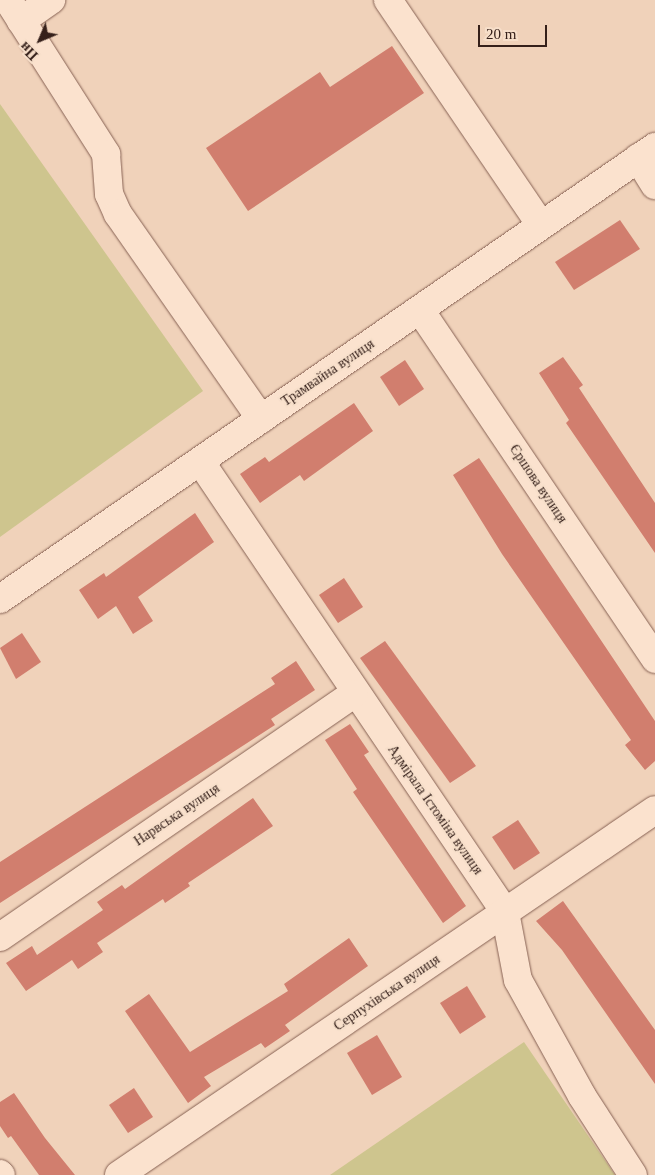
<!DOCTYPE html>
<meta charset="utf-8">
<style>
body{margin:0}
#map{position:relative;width:655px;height:1175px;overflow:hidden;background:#f0d2ba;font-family:Georgia,serif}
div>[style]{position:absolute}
.green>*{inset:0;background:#cec58e}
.building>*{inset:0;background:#d17e6e}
.roads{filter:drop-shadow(0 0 1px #876254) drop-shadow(0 0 1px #876254)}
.minor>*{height:28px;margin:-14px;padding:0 14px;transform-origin:14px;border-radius:14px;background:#fbe2ce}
span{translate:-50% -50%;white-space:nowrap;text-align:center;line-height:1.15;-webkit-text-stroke:4px #f7dfca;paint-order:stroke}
.street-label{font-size:14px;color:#35201a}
.north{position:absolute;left:15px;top:15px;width:50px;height:50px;-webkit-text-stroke:4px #f7dfca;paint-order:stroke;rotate:225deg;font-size:14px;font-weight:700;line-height:20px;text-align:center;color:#35201a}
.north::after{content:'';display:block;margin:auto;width:18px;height:22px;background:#35201a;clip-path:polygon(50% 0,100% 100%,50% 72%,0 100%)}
.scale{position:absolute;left:478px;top:25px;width:69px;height:22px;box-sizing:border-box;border:2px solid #35201a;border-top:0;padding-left:6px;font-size:15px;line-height:18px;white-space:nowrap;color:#35201a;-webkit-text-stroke:4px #f7dfca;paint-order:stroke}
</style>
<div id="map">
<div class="green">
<div style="clip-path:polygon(0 104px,203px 391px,0 537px)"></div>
<div style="clip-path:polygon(524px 1042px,615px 1175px,330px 1175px)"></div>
</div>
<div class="building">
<div style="clip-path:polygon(392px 46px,424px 93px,248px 211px,206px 148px,320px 72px,330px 87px)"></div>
<div style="clip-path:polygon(620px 220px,640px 249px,574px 290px,555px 262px)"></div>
<div style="clip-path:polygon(563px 357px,583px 385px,579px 388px,655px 503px,655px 553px,566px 423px,569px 420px,539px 373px)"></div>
<div style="clip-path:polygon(405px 360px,424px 389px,399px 406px,380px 377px)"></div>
<div style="clip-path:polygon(354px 403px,373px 431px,304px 481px,300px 475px,260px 503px,240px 474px,265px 457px,269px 462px)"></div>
<div style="clip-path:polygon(479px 458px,655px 721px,655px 761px,645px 770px,625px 745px,631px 740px,502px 554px,453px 475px)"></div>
<div style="clip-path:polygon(195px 513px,214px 542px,138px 597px,153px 621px,133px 634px,116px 606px,98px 619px,79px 590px,104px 573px,106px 577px)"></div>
<div style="clip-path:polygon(344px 578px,363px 607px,338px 623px,319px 595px)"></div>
<div style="clip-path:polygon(22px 633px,41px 662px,16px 679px,0 648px)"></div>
<div style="clip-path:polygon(385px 641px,476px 766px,450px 783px,360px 658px)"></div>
<div style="clip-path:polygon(296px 661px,315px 690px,271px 719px,275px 725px,0 903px,0 862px,275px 684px,271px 678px)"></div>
<div style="clip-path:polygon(350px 724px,369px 752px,364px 755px,466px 906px,443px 923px,353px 792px,357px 789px,325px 740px)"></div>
<div style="clip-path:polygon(253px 798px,273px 826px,188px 883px,190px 886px,165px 903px,163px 899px,97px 943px,103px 952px,78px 969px,72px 960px,26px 991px,6px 963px,32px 946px,37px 955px,103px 910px,97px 902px,122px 885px,125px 889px)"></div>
<div style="clip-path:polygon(518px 820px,540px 853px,514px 870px,492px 837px)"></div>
<div style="clip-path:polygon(563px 901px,655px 1030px,655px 1084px,562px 950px,536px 921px)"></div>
<div style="clip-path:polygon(349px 938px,368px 966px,285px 1025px,290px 1031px,265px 1048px,261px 1043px,204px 1077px,211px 1086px,188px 1103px,125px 1011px,149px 994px,190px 1052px,288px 991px,284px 984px)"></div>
<div style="clip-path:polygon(467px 986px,486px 1017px,460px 1034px,440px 1003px)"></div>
<div style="clip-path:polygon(377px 1035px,402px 1077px,372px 1095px,347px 1053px)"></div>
<div style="clip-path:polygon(134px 1088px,153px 1117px,128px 1133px,109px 1105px)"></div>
<div style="clip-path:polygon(14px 1093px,45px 1138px,75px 1175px,39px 1175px,11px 1136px,8px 1138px,0 1126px,0 1102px)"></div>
</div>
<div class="roads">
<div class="minor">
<div style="left:8px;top:0;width:183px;rotate:57.5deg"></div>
<div style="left:106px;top:154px;width:40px;rotate:85.7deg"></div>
<div style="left:109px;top:194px;width:22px;rotate:66deg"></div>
<div style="left:118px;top:214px;width:250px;rotate:55.1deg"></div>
<div style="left:388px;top:0;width:272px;rotate:55.8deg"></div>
<div style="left:21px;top:21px;width:37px;rotate:-35deg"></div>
<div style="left:638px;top:158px;width:32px;rotate:58deg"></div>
<div style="left:420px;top:310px;width:421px;rotate:56deg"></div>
<div style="left:200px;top:461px;width:544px;rotate:55.93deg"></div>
<div style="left:505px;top:912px;width:69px;rotate:79.2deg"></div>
<div style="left:518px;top:980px;width:132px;rotate:61.1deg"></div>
<div style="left:582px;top:1096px;width:94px;rotate:57.2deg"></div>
<div style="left:0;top:599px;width:796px;rotate:-34.61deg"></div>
<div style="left:0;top:937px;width:429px;rotate:-34.5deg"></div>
<div style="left:0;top:1174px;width:1px;rotate:45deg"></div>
<div style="left:119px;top:1175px;width:648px;rotate:-34.25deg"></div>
</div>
</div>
<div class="street-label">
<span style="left:328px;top:373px;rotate:-34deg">Трамвайна вулиця</span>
<span style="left:538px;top:484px;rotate:56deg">Єршова вулиця</span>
<span style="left:435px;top:810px;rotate:55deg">Адмірала Істоміна вулиця</span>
<span style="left:177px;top:815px;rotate:-34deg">Нарвська вулиця</span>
<span style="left:387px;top:993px;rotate:-34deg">Серпухівська вулиця</span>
</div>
<div class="north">Пн</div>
<div class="scale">20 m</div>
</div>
